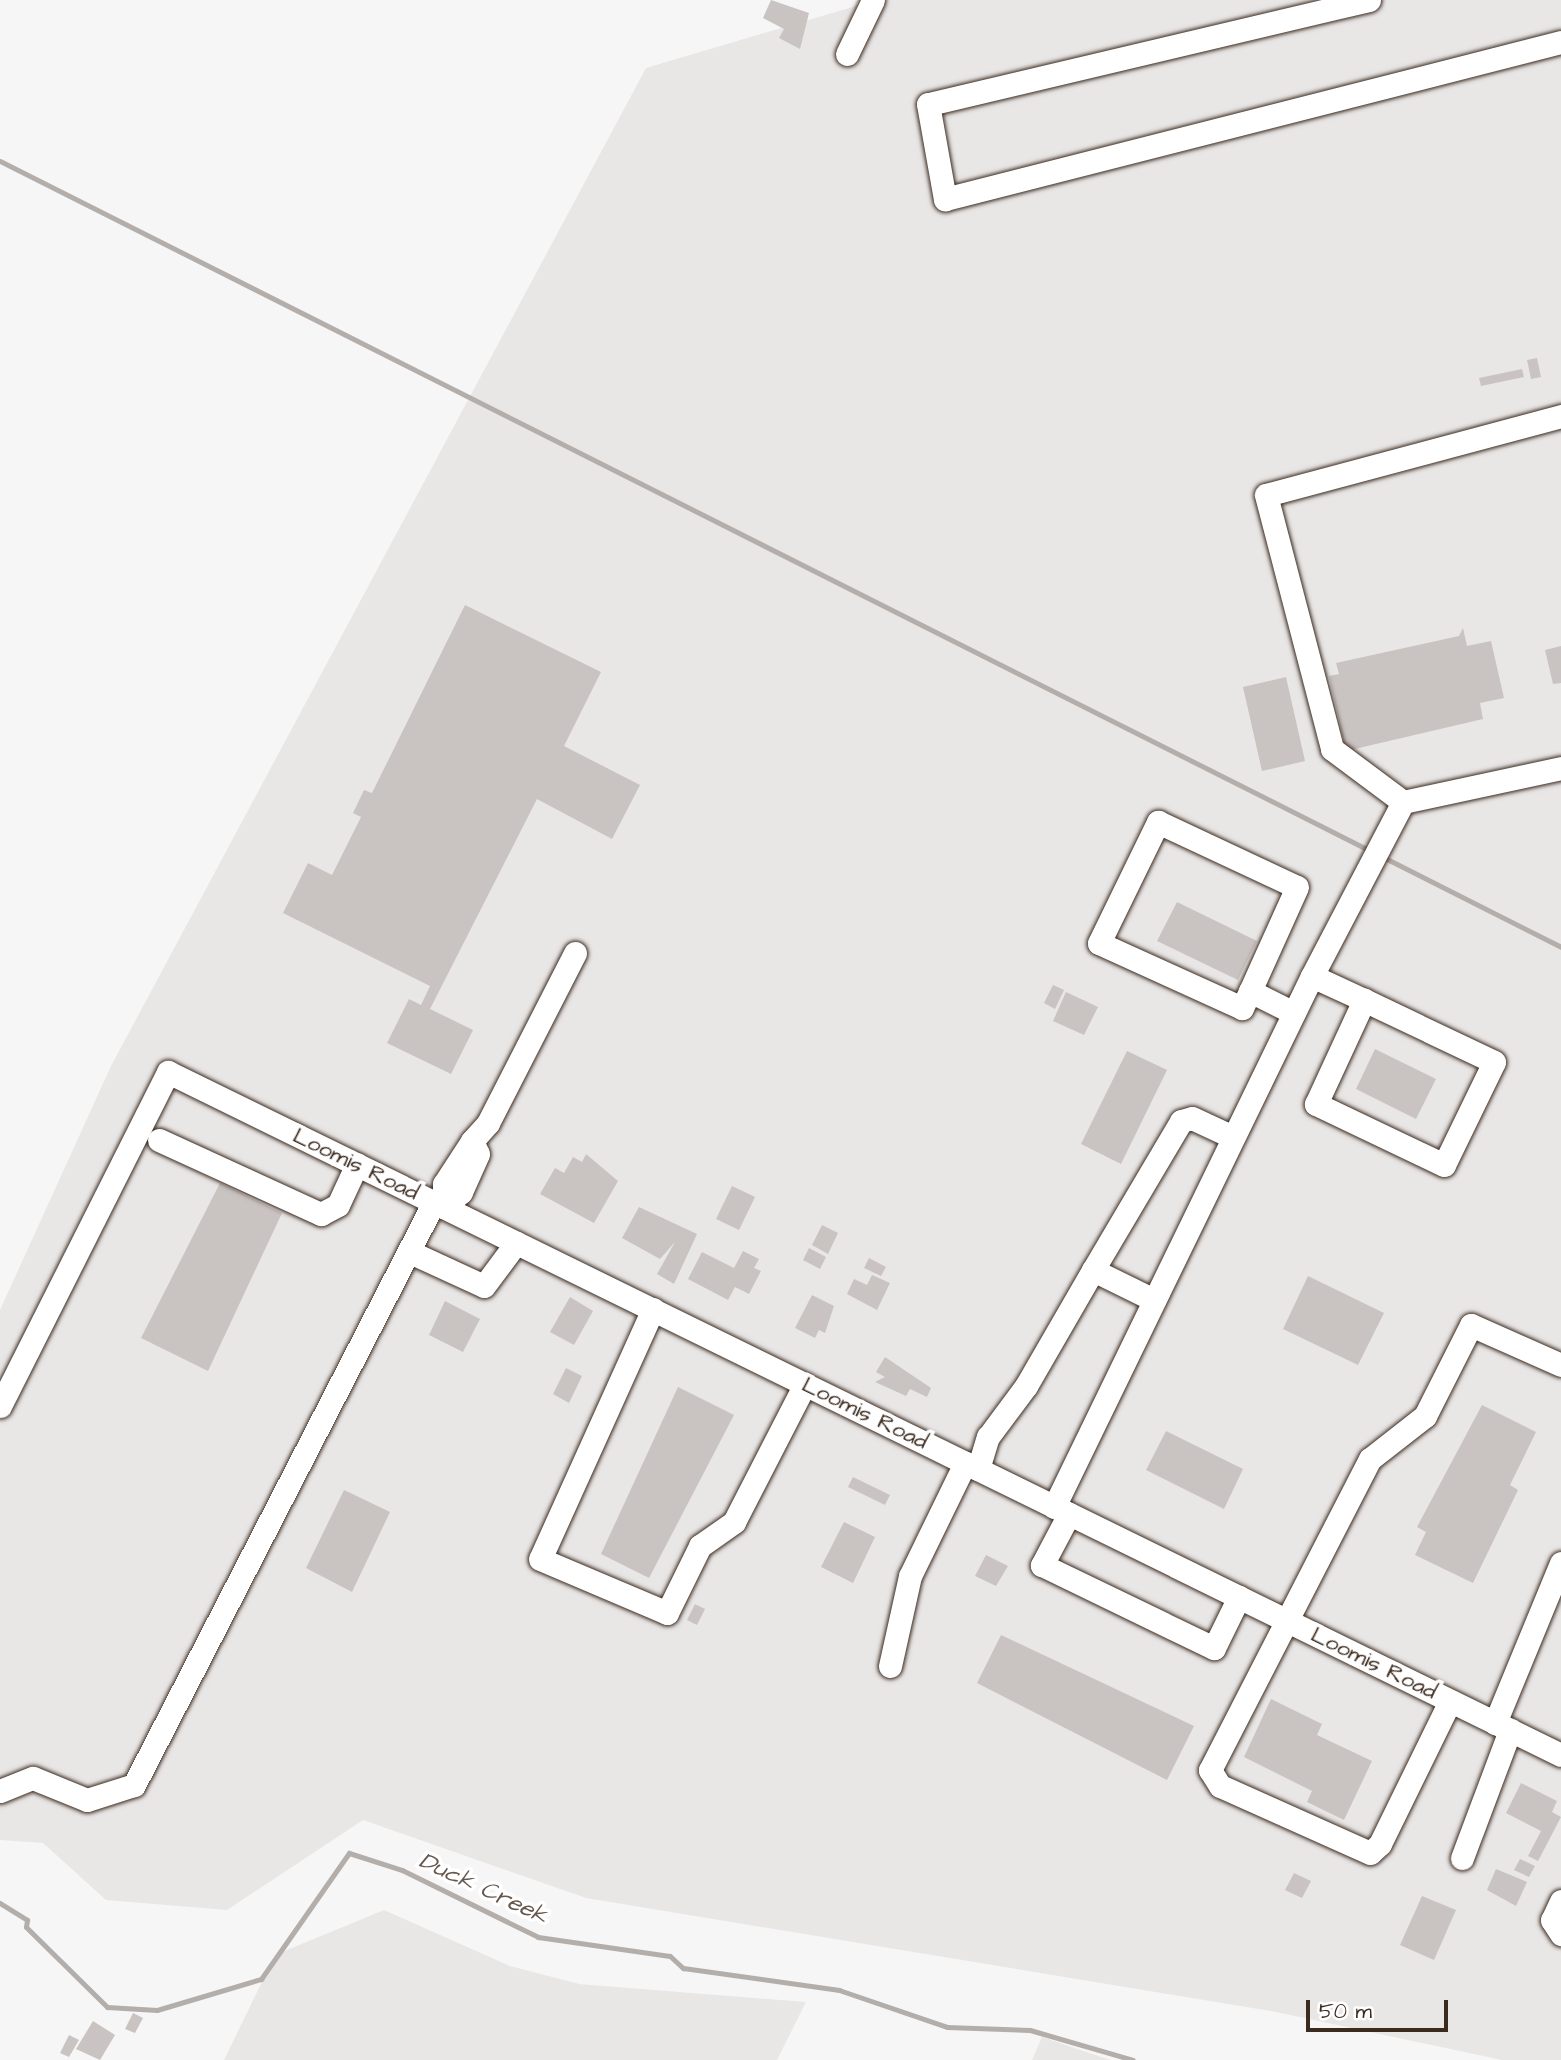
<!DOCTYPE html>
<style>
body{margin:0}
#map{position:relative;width:1561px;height:2060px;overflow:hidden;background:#f7f6f6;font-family:"Architects Daughter",sans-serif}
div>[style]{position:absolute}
.built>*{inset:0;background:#e9e7e6}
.stream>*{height:5px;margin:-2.5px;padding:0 2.5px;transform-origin:2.5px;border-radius:2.5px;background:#b4aeaa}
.building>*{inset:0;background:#c9c3c1}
.roads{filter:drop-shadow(0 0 2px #3b2a1e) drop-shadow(0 0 2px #3b2a1e)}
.minor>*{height:23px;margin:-11.5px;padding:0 11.5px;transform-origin:11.5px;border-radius:11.5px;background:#fff}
span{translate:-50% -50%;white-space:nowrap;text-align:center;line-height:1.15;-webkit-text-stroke:7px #fff;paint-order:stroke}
.street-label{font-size:23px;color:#3b2a1e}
.water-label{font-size:24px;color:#65584f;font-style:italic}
.scale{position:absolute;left:1306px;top:2000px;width:142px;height:32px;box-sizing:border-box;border:4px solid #3b2a1e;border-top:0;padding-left:9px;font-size:21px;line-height:24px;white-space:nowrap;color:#3b2a1e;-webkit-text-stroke:5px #fff;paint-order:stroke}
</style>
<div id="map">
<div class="built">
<div style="clip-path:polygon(876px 0,1561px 0,1561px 2060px,1502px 2060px,1276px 2012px,586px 1898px,363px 1820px,227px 1910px,106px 1900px,43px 1843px,0 1840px,0 1310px,111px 1066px,646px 68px)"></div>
<div style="clip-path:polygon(384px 1910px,510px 1966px,579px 1984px,806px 2002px,777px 2060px,224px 2060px,275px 1955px)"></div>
<div style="clip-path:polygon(1042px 2037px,1110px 2060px,1032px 2060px)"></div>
</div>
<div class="stream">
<div style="left:0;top:161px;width:1535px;rotate:26.72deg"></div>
<div style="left:1383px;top:857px;width:199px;rotate:26.8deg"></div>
<div style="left:0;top:1903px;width:32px;rotate:32deg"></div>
<div style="left:27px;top:1920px;width:7px;rotate:98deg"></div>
<div style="left:26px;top:1927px;width:114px;rotate:44.6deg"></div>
<div style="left:107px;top:2007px;width:50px;rotate:3.4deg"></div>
<div style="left:157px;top:2010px;width:109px;rotate:-16.6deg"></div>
<div style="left:261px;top:1979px;width:154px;rotate:-55.1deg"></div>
<div style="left:349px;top:1853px;width:56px;rotate:17.8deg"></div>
<div style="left:402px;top:1870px;width:152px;rotate:26.2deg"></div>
<div style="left:538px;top:1937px;width:133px;rotate:8.2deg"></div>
<div style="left:670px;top:1956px;width:18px;rotate:43deg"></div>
<div style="left:683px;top:1968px;width:158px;rotate:8deg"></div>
<div style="left:839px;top:1990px;width:114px;rotate:18.9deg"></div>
<div style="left:947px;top:2027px;width:83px;rotate:2.1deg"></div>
<div style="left:1030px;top:2030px;width:107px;rotate:16.2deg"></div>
</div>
<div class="building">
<div style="clip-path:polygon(771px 0,809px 13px,800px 49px,779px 38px,784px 29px,763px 18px)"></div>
<div style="clip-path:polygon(1537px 358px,1541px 377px,1531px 379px,1527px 360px)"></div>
<div style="clip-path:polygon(1522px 369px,1524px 377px,1481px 386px,1479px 378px)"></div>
<div style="clip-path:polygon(465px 605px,601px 672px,564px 746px,640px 785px,612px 839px,537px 799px,430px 1009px,473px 1030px,451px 1074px,387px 1043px,409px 999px,421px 1005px,430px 986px,283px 913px,308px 863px,332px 875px,361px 817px,353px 813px,364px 790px,372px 793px)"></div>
<div style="clip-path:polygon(1463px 628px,1467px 646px,1491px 641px,1504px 698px,1480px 703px,1483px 719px,1346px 751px,1329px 676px,1339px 674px,1336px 663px,1459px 636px)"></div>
<div style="clip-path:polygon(1561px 646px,1561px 683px,1553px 684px,1545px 650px)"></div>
<div style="clip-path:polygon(1286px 677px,1305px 761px,1262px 771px,1243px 687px)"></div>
<div style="clip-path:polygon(1177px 902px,1257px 941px,1238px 980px,1157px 941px)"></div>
<div style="clip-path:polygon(1053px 985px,1064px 990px,1055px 1009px,1044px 1003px)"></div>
<div style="clip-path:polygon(1066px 992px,1098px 1007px,1084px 1035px,1053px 1021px)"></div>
<div style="clip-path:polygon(1375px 1049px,1436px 1079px,1416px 1119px,1356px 1089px)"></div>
<div style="clip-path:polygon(1127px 1051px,1167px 1070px,1121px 1164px,1081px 1144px)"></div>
<div style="clip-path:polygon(586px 1154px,618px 1181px,594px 1223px,540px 1194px,555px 1168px,564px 1173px,573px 1157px,582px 1162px)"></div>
<div style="clip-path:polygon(220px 1183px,282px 1213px,208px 1371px,141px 1338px)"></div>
<div style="clip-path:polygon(732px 1186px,755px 1197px,739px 1230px,716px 1219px)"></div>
<div style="clip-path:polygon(639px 1207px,697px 1234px,674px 1284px,657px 1274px,675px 1242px,660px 1259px,622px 1238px)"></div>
<div style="clip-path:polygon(822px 1225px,838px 1233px,828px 1254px,812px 1245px)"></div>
<div style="clip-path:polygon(809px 1248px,826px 1257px,820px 1269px,803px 1260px)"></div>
<div style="clip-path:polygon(743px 1251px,759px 1259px,754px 1268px,761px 1271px,749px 1294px,735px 1287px,728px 1300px,688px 1279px,702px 1252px,734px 1268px)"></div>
<div style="clip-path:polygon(869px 1258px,886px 1267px,881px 1276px,864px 1268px)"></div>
<div style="clip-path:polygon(872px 1275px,890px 1283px,877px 1310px,847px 1294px,854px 1279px,867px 1285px)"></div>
<div style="clip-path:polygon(1308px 1276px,1384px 1313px,1358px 1365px,1283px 1329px)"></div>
<div style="clip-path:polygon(812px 1295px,834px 1306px,825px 1333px,819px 1330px,815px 1338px,795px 1328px)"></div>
<div style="clip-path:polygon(570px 1297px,593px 1311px,574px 1345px,550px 1332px)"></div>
<div style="clip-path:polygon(445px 1301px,480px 1319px,463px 1352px,429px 1335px)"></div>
<div style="clip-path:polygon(885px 1357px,931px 1388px,927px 1397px,910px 1389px,906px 1396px,875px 1382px,885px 1377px,876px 1372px)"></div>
<div style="clip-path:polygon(566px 1368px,582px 1376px,569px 1403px,553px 1394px)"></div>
<div style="clip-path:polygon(678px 1387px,734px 1415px,649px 1578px,601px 1554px)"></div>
<div style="clip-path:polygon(1482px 1405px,1536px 1432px,1510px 1485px,1518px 1490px,1473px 1583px,1415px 1555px,1426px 1532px,1417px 1527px)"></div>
<div style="clip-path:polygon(1166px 1431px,1243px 1469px,1224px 1509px,1146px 1470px)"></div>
<div style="clip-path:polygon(853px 1477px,890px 1495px,885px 1505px,848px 1487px)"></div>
<div style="clip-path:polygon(344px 1490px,390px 1512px,352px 1592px,306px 1568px)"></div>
<div style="clip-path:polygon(844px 1522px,875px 1537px,853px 1583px,821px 1567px)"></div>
<div style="clip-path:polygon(986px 1555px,1008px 1566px,996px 1586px,975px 1576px)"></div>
<div style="clip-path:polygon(695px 1604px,705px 1609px,697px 1625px,687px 1620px)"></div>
<div style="clip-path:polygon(1001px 1635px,1194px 1726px,1167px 1780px,977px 1683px)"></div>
<div style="clip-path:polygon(1271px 1699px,1322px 1724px,1317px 1735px,1372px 1761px,1344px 1820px,1307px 1802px,1312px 1791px,1244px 1757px)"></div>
<div style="clip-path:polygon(1521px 1783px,1557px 1801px,1552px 1812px,1561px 1817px,1538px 1861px,1528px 1856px,1541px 1831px,1506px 1813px)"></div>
<div style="clip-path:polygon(1520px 1859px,1535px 1866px,1529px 1877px,1514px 1870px)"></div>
<div style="clip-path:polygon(1496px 1869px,1527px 1882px,1516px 1906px,1487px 1890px)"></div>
<div style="clip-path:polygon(1294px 1873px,1311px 1881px,1302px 1898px,1285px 1890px)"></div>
<div style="clip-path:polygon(1422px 1896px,1456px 1910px,1434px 1960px,1400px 1945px)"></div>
<div style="clip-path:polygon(133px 2013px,143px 2018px,135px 2033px,125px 2029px)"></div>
<div style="clip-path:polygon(93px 2021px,115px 2035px,100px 2060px,76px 2049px)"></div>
<div style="clip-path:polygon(69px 2035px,79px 2040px,69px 2057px,60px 2053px)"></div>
</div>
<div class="roads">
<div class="minor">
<div style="left:1369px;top:0;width:453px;rotate:166.7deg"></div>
<div style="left:928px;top:104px;width:97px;rotate:79.9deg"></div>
<div style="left:945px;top:199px;width:636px;rotate:-14.3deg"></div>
<div style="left:847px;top:54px;width:60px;rotate:-64.3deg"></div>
<div style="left:1561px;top:416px;width:305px;rotate:165deg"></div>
<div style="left:1266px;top:495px;width:262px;rotate:75.4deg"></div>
<div style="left:1332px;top:749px;width:89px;rotate:36.7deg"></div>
<div style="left:1403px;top:802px;width:162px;rotate:-12.1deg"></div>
<div style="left:1312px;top:976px;width:196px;rotate:-62.4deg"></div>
<div style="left:1250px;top:991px;width:19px;rotate:115deg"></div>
<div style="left:1242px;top:1008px;width:157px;rotate:-155.6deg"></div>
<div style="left:1099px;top:943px;width:135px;rotate:-64deg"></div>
<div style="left:1158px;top:822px;width:153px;rotate:25.1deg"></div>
<div style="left:1297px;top:887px;width:114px;rotate:114.3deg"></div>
<div style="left:1250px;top:991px;width:49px;rotate:26.6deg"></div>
<div style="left:159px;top:1140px;width:178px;rotate:24.6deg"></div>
<div style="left:321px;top:1214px;width:19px;rotate:-28deg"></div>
<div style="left:338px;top:1205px;width:45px;rotate:-65.1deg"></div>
<div style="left:472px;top:1141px;width:24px;rotate:-48deg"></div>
<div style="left:488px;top:1123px;width:191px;rotate:-62.9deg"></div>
<div style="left:472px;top:1141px;width:14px;rotate:65deg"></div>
<div style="left:478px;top:1154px;width:42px;rotate:114.1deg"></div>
<div style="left:461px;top:1192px;width:23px;rotate:139deg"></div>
<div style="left:444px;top:1207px;width:23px;rotate:-90deg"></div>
<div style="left:444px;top:1184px;width:51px;rotate:-56.9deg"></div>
<div style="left:410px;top:1252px;width:81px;rotate:24.7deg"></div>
<div style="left:484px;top:1286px;width:54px;rotate:-53.3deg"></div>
<div style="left:1093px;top:1270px;width:173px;rotate:-59.4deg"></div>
<div style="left:1181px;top:1121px;width:11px;rotate:-15deg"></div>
<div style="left:1192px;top:1118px;width:45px;rotate:24.9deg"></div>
<div style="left:653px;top:1309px;width:274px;rotate:114.3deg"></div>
<div style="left:540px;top:1559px;width:138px;rotate:23deg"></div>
<div style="left:667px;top:1613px;width:75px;rotate:-63.8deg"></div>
<div style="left:700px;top:1546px;width:42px;rotate:-35.2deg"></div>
<div style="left:734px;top:1522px;width:155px;rotate:-62.8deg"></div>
<div style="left:0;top:1406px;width:374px;rotate:-63.3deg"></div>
<div style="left:168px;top:1072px;width:1551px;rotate:26.12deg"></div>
<div style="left:978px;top:1469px;width:34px;rotate:-73deg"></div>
<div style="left:988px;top:1437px;width:64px;rotate:-53.3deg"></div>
<div style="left:1026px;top:1386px;width:134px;rotate:-60deg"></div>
<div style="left:1093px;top:1270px;width:68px;rotate:26.2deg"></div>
<div style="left:1054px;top:1507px;width:590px;rotate:-64.09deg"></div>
<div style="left:1312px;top:976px;width:57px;rotate:24.8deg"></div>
<div style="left:1364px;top:1000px;width:144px;rotate:25.5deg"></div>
<div style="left:1494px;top:1062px;width:114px;rotate:115.9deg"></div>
<div style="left:1444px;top:1165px;width:142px;rotate:-154.5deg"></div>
<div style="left:1316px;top:1104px;width:115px;rotate:-65.2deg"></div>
<div style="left:1069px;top:1514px;width:58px;rotate:117.9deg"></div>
<div style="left:1042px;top:1565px;width:191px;rotate:25.8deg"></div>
<div style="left:1214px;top:1648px;width:57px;rotate:-63.9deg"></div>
<div style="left:890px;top:1666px;width:92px;rotate:-77.5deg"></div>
<div style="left:910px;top:1576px;width:126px;rotate:-64deg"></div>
<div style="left:1450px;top:1701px;width:159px;rotate:116.1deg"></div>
<div style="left:1380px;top:1844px;width:13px;rotate:138deg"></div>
<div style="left:1370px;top:1853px;width:164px;rotate:-155.9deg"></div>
<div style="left:1220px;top:1786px;width:19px;rotate:-122deg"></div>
<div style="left:1210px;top:1770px;width:350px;rotate:-62.8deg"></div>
<div style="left:1370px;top:1459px;width:70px;rotate:-38deg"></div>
<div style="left:1425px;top:1416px;width:102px;rotate:-63.2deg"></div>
<div style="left:1471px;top:1325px;width:98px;rotate:24deg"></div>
<div style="left:1495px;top:1723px;width:173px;rotate:-67.6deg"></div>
<div style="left:0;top:1791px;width:35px;rotate:-22deg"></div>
<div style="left:33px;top:1778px;width:58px;rotate:22.2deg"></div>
<div style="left:87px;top:1800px;width:49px;rotate:-17.7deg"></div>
<div style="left:134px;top:1785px;width:656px;rotate:-62.77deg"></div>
<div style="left:1462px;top:1858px;width:137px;rotate:-69.4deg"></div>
<div style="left:1561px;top:1901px;width:21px;rotate:115deg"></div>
<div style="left:1552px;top:1920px;width:17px;rotate:57deg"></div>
</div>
</div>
<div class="street-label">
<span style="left:356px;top:1164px;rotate:26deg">Loomis Road</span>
<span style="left:865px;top:1413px;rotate:26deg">Loomis Road</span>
<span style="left:1374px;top:1663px;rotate:26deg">Loomis Road</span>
</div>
<div class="water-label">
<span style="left:483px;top:1889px;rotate:25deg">Duck Creek</span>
</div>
<div class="scale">50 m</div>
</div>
